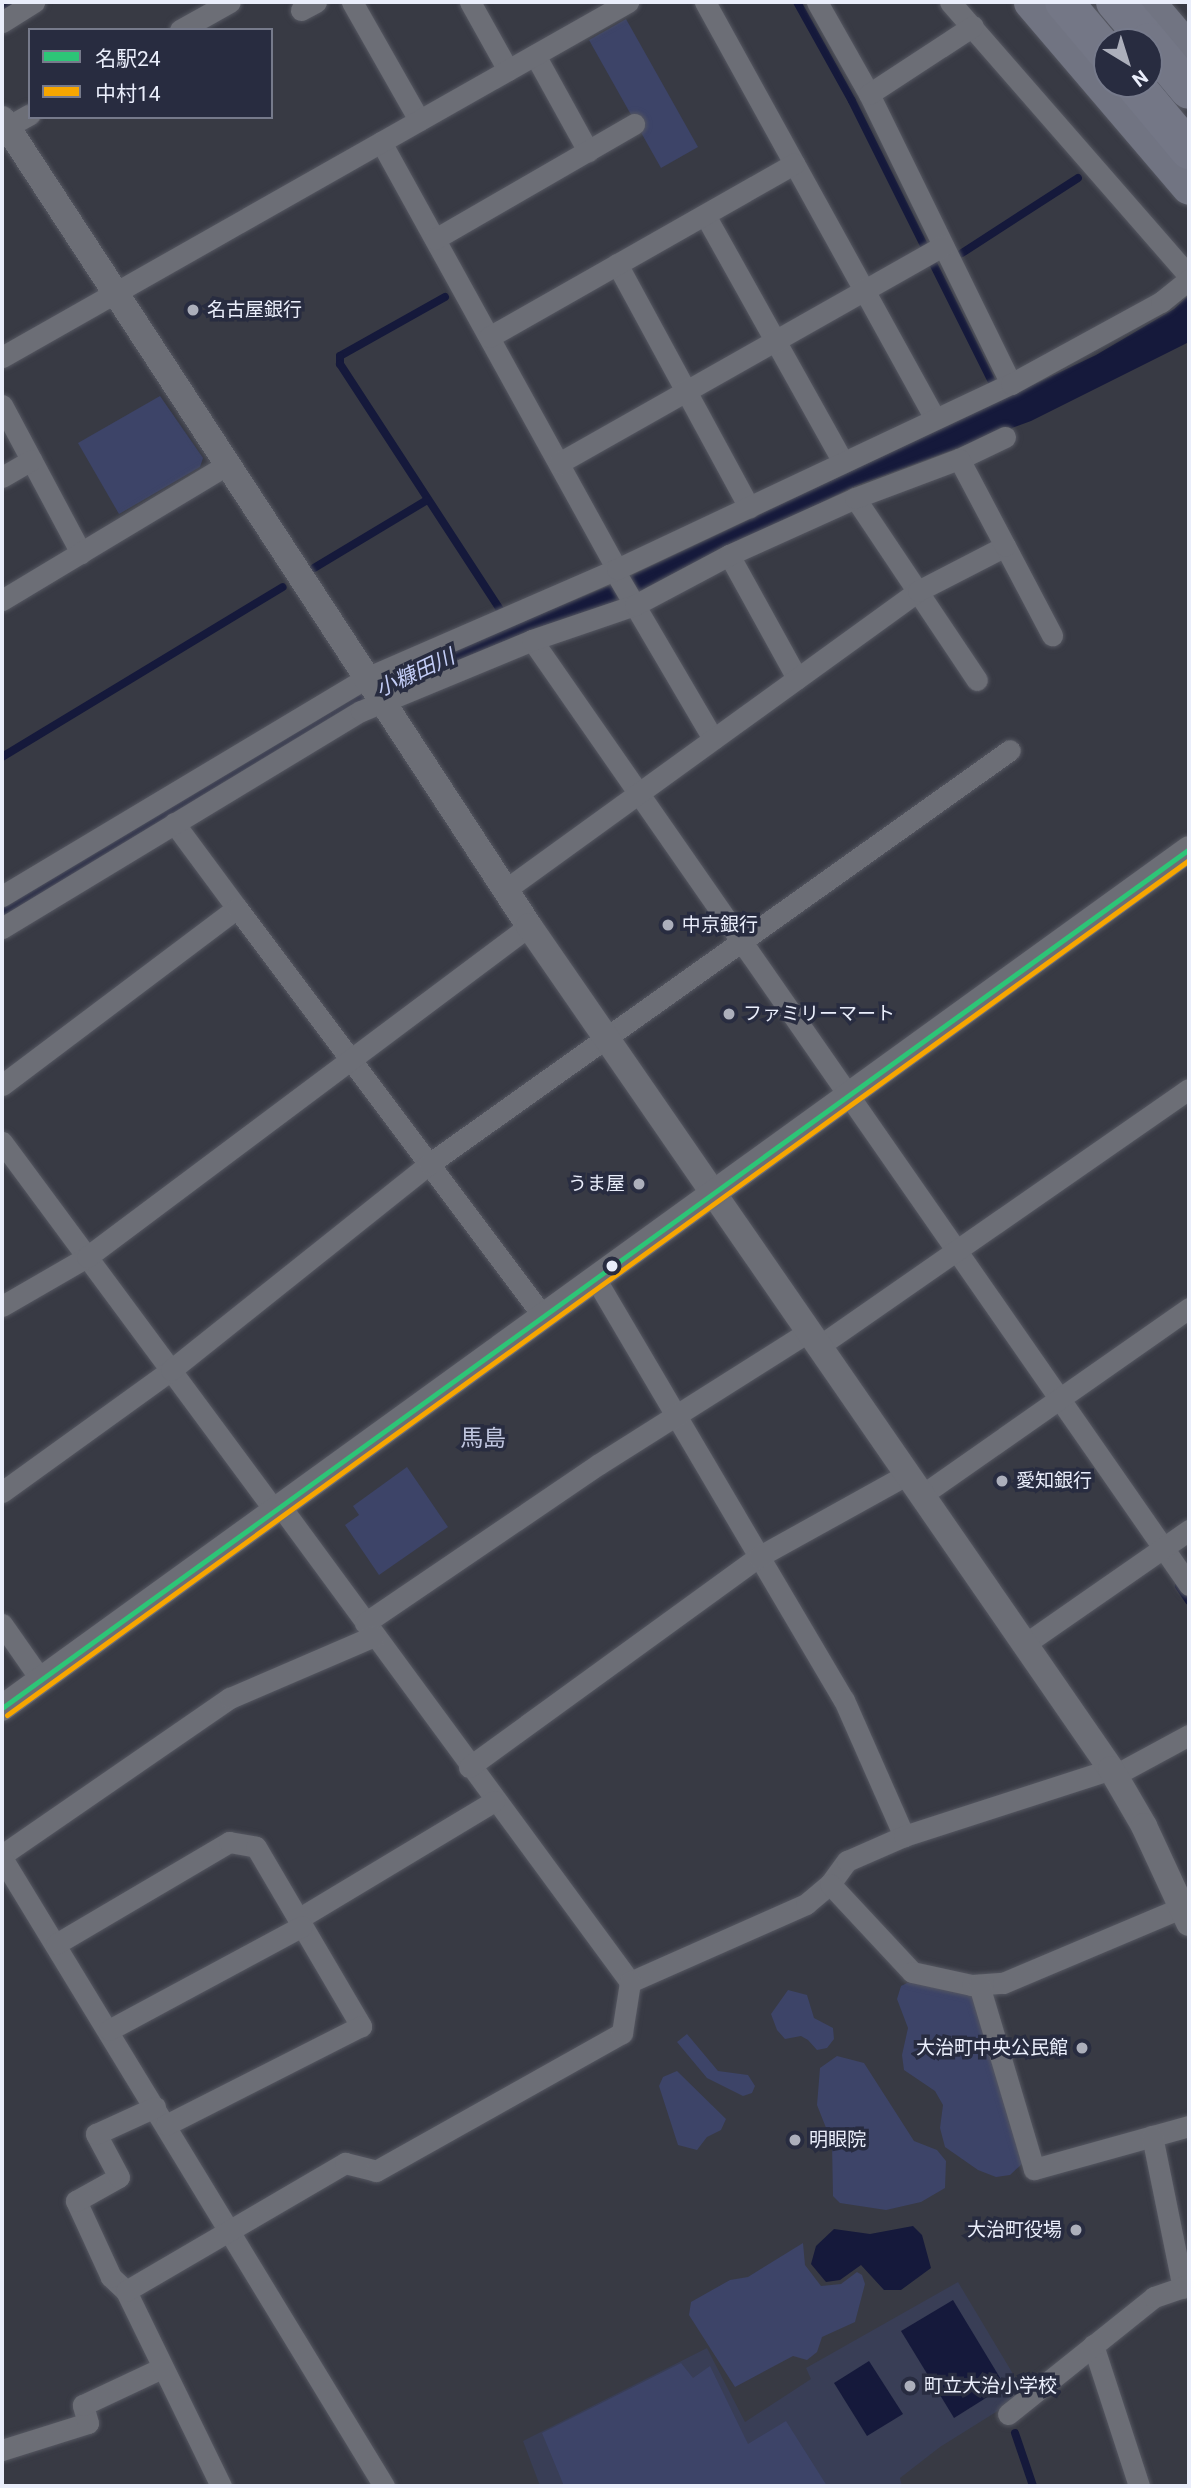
<!DOCTYPE html>
<meta charset="utf-8">
<style>
body{margin:0}
#map{position:relative;width:1191px;height:2488px;overflow:hidden;background:#383a44;font-family:Roboto,"Noto Sans JP",sans-serif}
div>[style]{position:absolute}
.built>*{inset:0;background:#393e56}
.green>*{inset:0;background:#3d4468}
.water>*{inset:0;background:#15193b}
.stream>*{height:8px;margin:-4px;padding:0 4px;transform-origin:4px;border-radius:4px;background:#15193b}
.roads{filter:drop-shadow(0 0 2px #555761) drop-shadow(0 0 2px #555761)}
.minor>*{height:21px;margin:-10.5px;padding:0 10.5px;transform-origin:10.5px;border-radius:10.5px;background:#6c6e76}
.tertiary>*{height:26px;margin:-13px;padding:0 13px;transform-origin:13px;border-radius:13px;background:#6c6e76}
.trunk>*{height:35px;margin:-17.5px;padding:0 17.5px;transform-origin:17.5px;border-radius:17.5px;background:#717482}
.motorway>*{height:38px;margin:-19px;padding:0 19px;transform-origin:19px;border-radius:19px;background:#747786}
.bus-1>*{height:5px;margin:-2.5px;padding:0 2.5px;transform-origin:2.5px;border-radius:2.5px;background:#2dc577}
.bus-2>*{height:5px;margin:-2.5px;padding:0 2.5px;transform-origin:2.5px;border-radius:2.5px;background:#f7a600}
.dots>*{width:19px;height:19px;translate:-50% -50%;box-sizing:border-box;border:4px solid #282c40;border-radius:50%}
span{translate:-50% -50%;white-space:nowrap;text-align:center;line-height:1.15;-webkit-text-stroke:7px #282c40;paint-order:stroke}
.poi-label{font-size:19px;color:#eaeefb}
.left{translate:0 -50%;text-align:left}
.right{translate:-100% -50%;text-align:right}
.water-label{font-size:21px;color:#c3cdf7;font-style:italic}
.quarter-label{font-size:23px;color:#c0c6e0}
.frame{position:absolute;inset:0;border:4px solid #eaeefb;pointer-events:none}
.legend{position:absolute;left:28px;top:28px;width:245px;height:91px;box-sizing:border-box;background:#282c40;border:2px solid #767a8b;margin:0;padding:9px 12px;list-style:none;font-size:21px;color:#eaeefb}
.legend li{display:flex;align-items:center;gap:14px;height:35px}
.legend b{width:35px;border:2px solid #767a8b}
.north{position:absolute;left:1093px;top:28px;width:70px;height:70px;box-sizing:border-box;background:#282c40;border:2px solid #767a8b;border-radius:50%;rotate:142deg;font-size:19px;font-weight:700;line-height:28px;text-align:center;color:#eaeefb}
.north::after{content:'';display:block;margin:auto;width:24px;height:32px;background:#acafbb;clip-path:polygon(50% 0,100% 100%,50% 72%,0 100%)}
</style>
<div id="map">
<div class="built">
<div style="clip-path:polygon(958px 2282px,1025px 2394px,940px 2447px,900px 2478px,902px 2486px,540px 2486px,523px 2441px,707px 2348px,745px 2422px,811px 2379px,806px 2368px)"></div>
</div>
<div class="green">
<div style="clip-path:polygon(626px 19px,698px 147px,661px 168px,589px 40px)"></div>
<div style="clip-path:polygon(160px 396px,203px 458px,200px 467px,119px 514px,78px 443px)"></div>
<div style="clip-path:polygon(407px 1467px,448px 1527px,379px 1575px,345px 1525px,359px 1515px,353px 1506px)"></div>
<div style="clip-path:polygon(913px 1980px,965px 1991px,975px 1999px,1025px 2161px,1010px 2175px,996px 2177px,978px 2170px,945px 2147px,940px 2128px,943px 2105px,935px 2091px,904px 2070px,902px 2055px,908px 2028px,897px 1999px,901px 1986px)"></div>
<div style="clip-path:polygon(788px 1990px,807px 1995px,814px 2018px,833px 2028px,834px 2039px,827px 2048px,817px 2050px,808px 2040px,801px 2036px,785px 2039px,777px 2030px,771px 2014px)"></div>
<div style="clip-path:polygon(687px 2034px,718px 2071px,748px 2075px,755px 2086px,752px 2093px,743px 2096px,707px 2078px,677px 2042px)"></div>
<div style="clip-path:polygon(837px 2056px,864px 2063px,914px 2141px,937px 2150px,946px 2161px,945px 2188px,921px 2202px,886px 2210px,840px 2203px,833px 2196px,832px 2143px,817px 2105px,820px 2068px)"></div>
<div style="clip-path:polygon(677px 2071px,726px 2119px,721px 2130px,707px 2137px,697px 2150px,678px 2145px,659px 2086px,663px 2077px)"></div>
<div style="clip-path:polygon(803px 2243px,805px 2265px,821px 2286px,841px 2284px,857px 2272px,862px 2275px,865px 2284px,855px 2322px,822px 2337px,817px 2352px,807px 2360px,793px 2356px,735px 2387px,689px 2315px,691px 2302px,730px 2280px,748px 2277px)"></div>
<div style="clip-path:polygon(681px 2363px,693px 2378px,710px 2366px,748px 2444px,786px 2421px,827px 2486px,564px 2486px,542px 2433px)"></div>
</div>
<div class="water">
<div style="clip-path:polygon(1189px 295px,1189px 342px,1031px 421px,855px 486px,621px 601px,382px 694px,376px 683px,613px 584px,1096px 355px,1174px 309px)"></div>
<div style="clip-path:polygon(913px 2226px,922px 2235px,931px 2268px,901px 2290px,884px 2290px,861px 2265px,840px 2280px,826px 2282px,811px 2264px,816px 2246px,834px 2229px,870px 2234px)"></div>
<div style="clip-path:polygon(953px 2300px,1005px 2386px,954px 2418px,901px 2331px)"></div>
<div style="clip-path:polygon(869px 2361px,903px 2414px,867px 2436px,834px 2383px)"></div>
</div>
<div class="stream">
<div style="left:797px;top:2px;width:113px;rotate:60.9deg"></div>
<div style="left:852px;top:101px;width:321px;rotate:63.5deg"></div>
<div style="left:2px;top:8px;width:11px;rotate:-34deg"></div>
<div style="left:962px;top:253px;width:138px;rotate:-32.9deg"></div>
<div style="left:445px;top:297px;width:120px;rotate:150.7deg"></div>
<div style="left:340px;top:356px;width:8px;rotate:90deg"></div>
<div style="left:340px;top:364px;width:295px;rotate:56.9deg"></div>
<div style="left:314px;top:568px;width:132px;rotate:-31deg"></div>
<div style="left:2px;top:757px;width:328px;rotate:-31.2deg"></div>
<div style="left:2px;top:912px;width:431px;rotate:-30.8deg"></div>
<div style="left:1179px;top:1586px;width:18px;rotate:56deg"></div>
<div style="left:1015px;top:2433px;width:56px;rotate:71.2deg"></div>
</div>
<div class="roads">
<div class="minor">
<div style="left:352px;top:2px;width:136px;rotate:60.4deg"></div>
<div style="left:470px;top:2px;width:78px;rotate:60.8deg"></div>
<div style="left:705px;top:2px;width:476px;rotate:61.1deg"></div>
<div style="left:817px;top:2px;width:106px;rotate:60.5deg"></div>
<div style="left:869px;top:94px;width:323px;rotate:63.9deg"></div>
<div style="left:950px;top:2px;width:364px;rotate:48.9deg"></div>
<div style="left:301px;top:10px;width:17px;rotate:-28deg"></div>
<div style="left:2px;top:22px;width:38px;rotate:-32deg"></div>
<div style="left:180px;top:30px;width:57px;rotate:-29.2deg"></div>
<div style="left:535px;top:55px;width:110px;rotate:61.1deg"></div>
<div style="left:869px;top:94px;width:124px;rotate:-33.2deg"></div>
<div style="left:7px;top:127px;width:26px;rotate:-29deg"></div>
<div style="left:381px;top:142px;width:488px;rotate:61.1deg"></div>
<div style="left:705px;top:215px;width:283px;rotate:60.8deg"></div>
<div style="left:435px;top:239px;width:230px;rotate:-30deg"></div>
<div style="left:617px;top:264px;width:277px;rotate:61.5deg"></div>
<div style="left:489px;top:337px;width:351px;rotate:-29.6deg"></div>
<div style="left:2px;top:357px;width:720px;rotate:-29.56deg"></div>
<div style="left:2px;top:405px;width:168px;rotate:61.9deg"></div>
<div style="left:959px;top:459px;width:51px;rotate:-25.6deg"></div>
<div style="left:559px;top:463px;width:441px;rotate:-29.5deg"></div>
<div style="left:2px;top:477px;width:34px;rotate:-30deg"></div>
<div style="left:855px;top:498px;width:219px;rotate:56.2deg"></div>
<div style="left:729px;top:555px;width:141px;rotate:61.1deg"></div>
<div style="left:614px;top:570px;width:196px;rotate:59.6deg"></div>
<div style="left:2px;top:600px;width:262px;rotate:-31deg"></div>
<div style="left:532px;top:640px;width:1151px;rotate:55.19deg"></div>
<div style="left:174px;top:823px;width:106px;rotate:53.5deg"></div>
<div style="left:505px;top:890px;width:510px;rotate:-35.9deg"></div>
<div style="left:918px;top:591px;width:98px;rotate:-27.3deg"></div>
<div style="left:1005px;top:546px;width:101px;rotate:62.2deg"></div>
<div style="left:2px;top:896px;width:422px;rotate:-30.9deg"></div>
<div style="left:364px;top:679px;width:276px;rotate:-23.5deg"></div>
<div style="left:617px;top:569px;width:435px;rotate:-25.2deg"></div>
<div style="left:1011px;top:384px;width:171px;rotate:-28.7deg"></div>
<div style="left:1161px;top:302px;width:36px;rotate:-39deg"></div>
<div style="left:2px;top:928px;width:419px;rotate:-31.2deg"></div>
<div style="left:361px;top:711px;width:185px;rotate:-22.5deg"></div>
<div style="left:532px;top:640px;width:109px;rotate:-18.8deg"></div>
<div style="left:635px;top:605px;width:106px;rotate:-28deg"></div>
<div style="left:729px;top:555px;width:138px;rotate:-24.3deg"></div>
<div style="left:855px;top:498px;width:111px;rotate:-20.6deg"></div>
<div style="left:959px;top:459px;width:98px;rotate:62.1deg"></div>
<div style="left:2px;top:1085px;width:294px;rotate:-37deg"></div>
<div style="left:237px;top:908px;width:510px;rotate:53.13deg"></div>
<div style="left:2px;top:1142px;width:459px;rotate:53.5deg"></div>
<div style="left:595px;top:1278px;width:490px;rotate:59.5deg"></div>
<div style="left:844px;top:1700px;width:149px;rotate:66.2deg"></div>
<div style="left:2px;top:1306px;width:98px;rotate:-30deg"></div>
<div style="left:87px;top:1257px;width:552px;rotate:-36.83deg"></div>
<div style="left:819px;top:1346px;width:450px;rotate:-34.8deg"></div>
<div style="left:2px;top:1492px;width:208px;rotate:-35.8deg"></div>
<div style="left:171px;top:1370px;width:330px;rotate:-38.6deg"></div>
<div style="left:429px;top:1164px;width:713px;rotate:-35.47deg"></div>
<div style="left:922px;top:1495px;width:326px;rotate:-35deg"></div>
<div style="left:281px;top:1507px;width:589px;rotate:53.69deg"></div>
<div style="left:630px;top:1982px;width:193px;rotate:-23.9deg"></div>
<div style="left:806px;top:1904px;width:31px;rotate:-40deg"></div>
<div style="left:830px;top:1884px;width:29px;rotate:-54deg"></div>
<div style="left:847px;top:1861px;width:62px;rotate:-23.7deg"></div>
<div style="left:904px;top:1836px;width:218px;rotate:-17.9deg"></div>
<div style="left:365px;top:1623px;width:283px;rotate:-34.2deg"></div>
<div style="left:599px;top:1464px;width:249px;rotate:-32.3deg"></div>
<div style="left:2px;top:1624px;width:68px;rotate:55.1deg"></div>
<div style="left:1025px;top:1644px;width:200px;rotate:-34.8deg"></div>
<div style="left:469px;top:1767px;width:357px;rotate:-36deg"></div>
<div style="left:758px;top:1557px;width:171px;rotate:-29deg"></div>
<div style="left:1115px;top:1775px;width:84px;rotate:-28.4deg"></div>
<div style="left:2px;top:1855px;width:277px;rotate:-34.6deg"></div>
<div style="left:230px;top:1698px;width:157px;rotate:-23.3deg"></div>
<div style="left:2px;top:1858px;width:735px;rotate:58.69deg"></div>
<div style="left:830px;top:1884px;width:120px;rotate:47deg"></div>
<div style="left:912px;top:1972px;width:61px;rotate:12.2deg"></div>
<div style="left:972px;top:1985px;width:31px;rotate:-4deg"></div>
<div style="left:1003px;top:1983px;width:198px;rotate:-22.9deg"></div>
<div style="left:298px;top:1919px;width:229px;rotate:-31deg"></div>
<div style="left:56px;top:1944px;width:201px;rotate:-30.5deg"></div>
<div style="left:229px;top:1842px;width:27px;rotate:10deg"></div>
<div style="left:256px;top:1847px;width:208px;rotate:59.6deg"></div>
<div style="left:361px;top:2026px;width:219px;rotate:153.1deg"></div>
<div style="left:979px;top:1985px;width:192px;rotate:73.4deg"></div>
<div style="left:1034px;top:2169px;width:161px;rotate:-15.5deg"></div>
<div style="left:109px;top:2030px;width:219px;rotate:-28.3deg"></div>
<div style="left:1152px;top:2136px;width:155px;rotate:78.5deg"></div>
<div style="left:126px;top:2291px;width:21px;rotate:-137deg"></div>
<div style="left:111px;top:2277px;width:84px;rotate:-114.7deg"></div>
<div style="left:76px;top:2201px;width:49px;rotate:-29.2deg"></div>
<div style="left:119px;top:2177px;width:49px;rotate:-118.1deg"></div>
<div style="left:96px;top:2134px;width:65px;rotate:-24.6deg"></div>
<div style="left:1093px;top:2345px;width:148px;rotate:71.9deg"></div>
<div style="left:1008px;top:2414px;width:187px;rotate:-38.7deg"></div>
<div style="left:1154px;top:2297px;width:37px;rotate:-19deg"></div>
<div style="left:2px;top:2450px;width:90px;rotate:-17.4deg"></div>
<div style="left:88px;top:2423px;width:19px;rotate:-106deg"></div>
<div style="left:83px;top:2405px;width:87px;rotate:-25.1deg"></div>
<div style="left:221px;top:2486px;width:217px;rotate:-116deg"></div>
<div style="left:126px;top:2291px;width:254px;rotate:-30.3deg"></div>
<div style="left:345px;top:2163px;width:32px;rotate:14deg"></div>
<div style="left:376px;top:2171px;width:282px;rotate:-29.3deg"></div>
<div style="left:622px;top:2033px;width:52px;rotate:-81.1deg"></div>
</div>
<div class="tertiary">
<div style="left:2px;top:119px;width:964px;rotate:56.85deg"></div>
<div style="left:529px;top:926px;width:1024px;rotate:55.38deg"></div>
<div style="left:1111px;top:1769px;width:66px;rotate:59.9deg"></div>
<div style="left:1144px;top:1826px;width:107px;rotate:65.1deg"></div>
<div style="left:2px;top:1708px;width:1465px;rotate:-35.89deg"></div>
</div>
<div class="trunk">
<div style="left:1031px;top:2px;width:243px;rotate:49.5deg"></div>
<div style="left:1147px;top:2px;width:65px;rotate:49.4deg"></div>
</div>
<div class="motorway">
<div style="left:1064px;top:2px;width:67px;rotate:49.9deg"></div>
<div style="left:1115px;top:2px;width:52px;rotate:49.6deg"></div>
<div style="left:1149px;top:42px;width:62px;rotate:50.2deg"></div>
<div style="left:1134px;top:84px;width:86px;rotate:50.2deg"></div>
</div>
</div>
<div class="bus-1">
<div style="left:2px;top:1708px;width:1465px;rotate:-35.89deg"></div>
</div>
<div class="bus-2">
<div style="left:7px;top:1715px;width:1459px;rotate:-35.88deg"></div>
</div>
<div class="dots">
<div style="left:193px;top:310px;background:#acafbb"></div>
<div style="left:668px;top:925px;background:#acafbb"></div>
<div style="left:729px;top:1014px;background:#acafbb"></div>
<div style="left:639px;top:1184px;background:#acafbb"></div>
<div style="left:612px;top:1266px;background:#eaeefb"></div>
<div style="left:1002px;top:1481px;background:#acafbb"></div>
<div style="left:1082px;top:2048px;background:#acafbb"></div>
<div style="left:795px;top:2140px;background:#acafbb"></div>
<div style="left:1076px;top:2230px;background:#acafbb"></div>
<div style="left:910px;top:2386px;background:#acafbb"></div>
</div>
<div class="poi-label">
<span class="left" style="left:207px;top:310px">名古屋銀行</span>
<span class="left" style="left:682px;top:925px">中京銀行</span>
<span class="left" style="left:743px;top:1014px">ファミリーマート</span>
<span class="right" style="left:625px;top:1184px">うま屋</span>
<span class="left" style="left:1016px;top:1481px">愛知銀行</span>
<span class="right" style="left:1068px;top:2048px">大治町中央公民館</span>
<span class="left" style="left:809px;top:2140px">明眼院</span>
<span class="right" style="left:1062px;top:2230px">大治町役場</span>
<span class="left" style="left:924px;top:2386px">町立大治小学校</span>
</div>
<div class="water-label">
<span style="left:415px;top:673px;rotate:-25deg">小糠田川</span>
</div>
<div class="quarter-label">
<span style="left:483px;top:1439px">馬島</span>
</div>
<div class="frame"></div>
<ul class="legend">
<li><b style="height:9px;background:#2dc577"></b>名駅24</li>
<li><b style="height:9px;background:#f7a600"></b>中村14</li>
</ul>
<div class="north">N</div>
</div>
